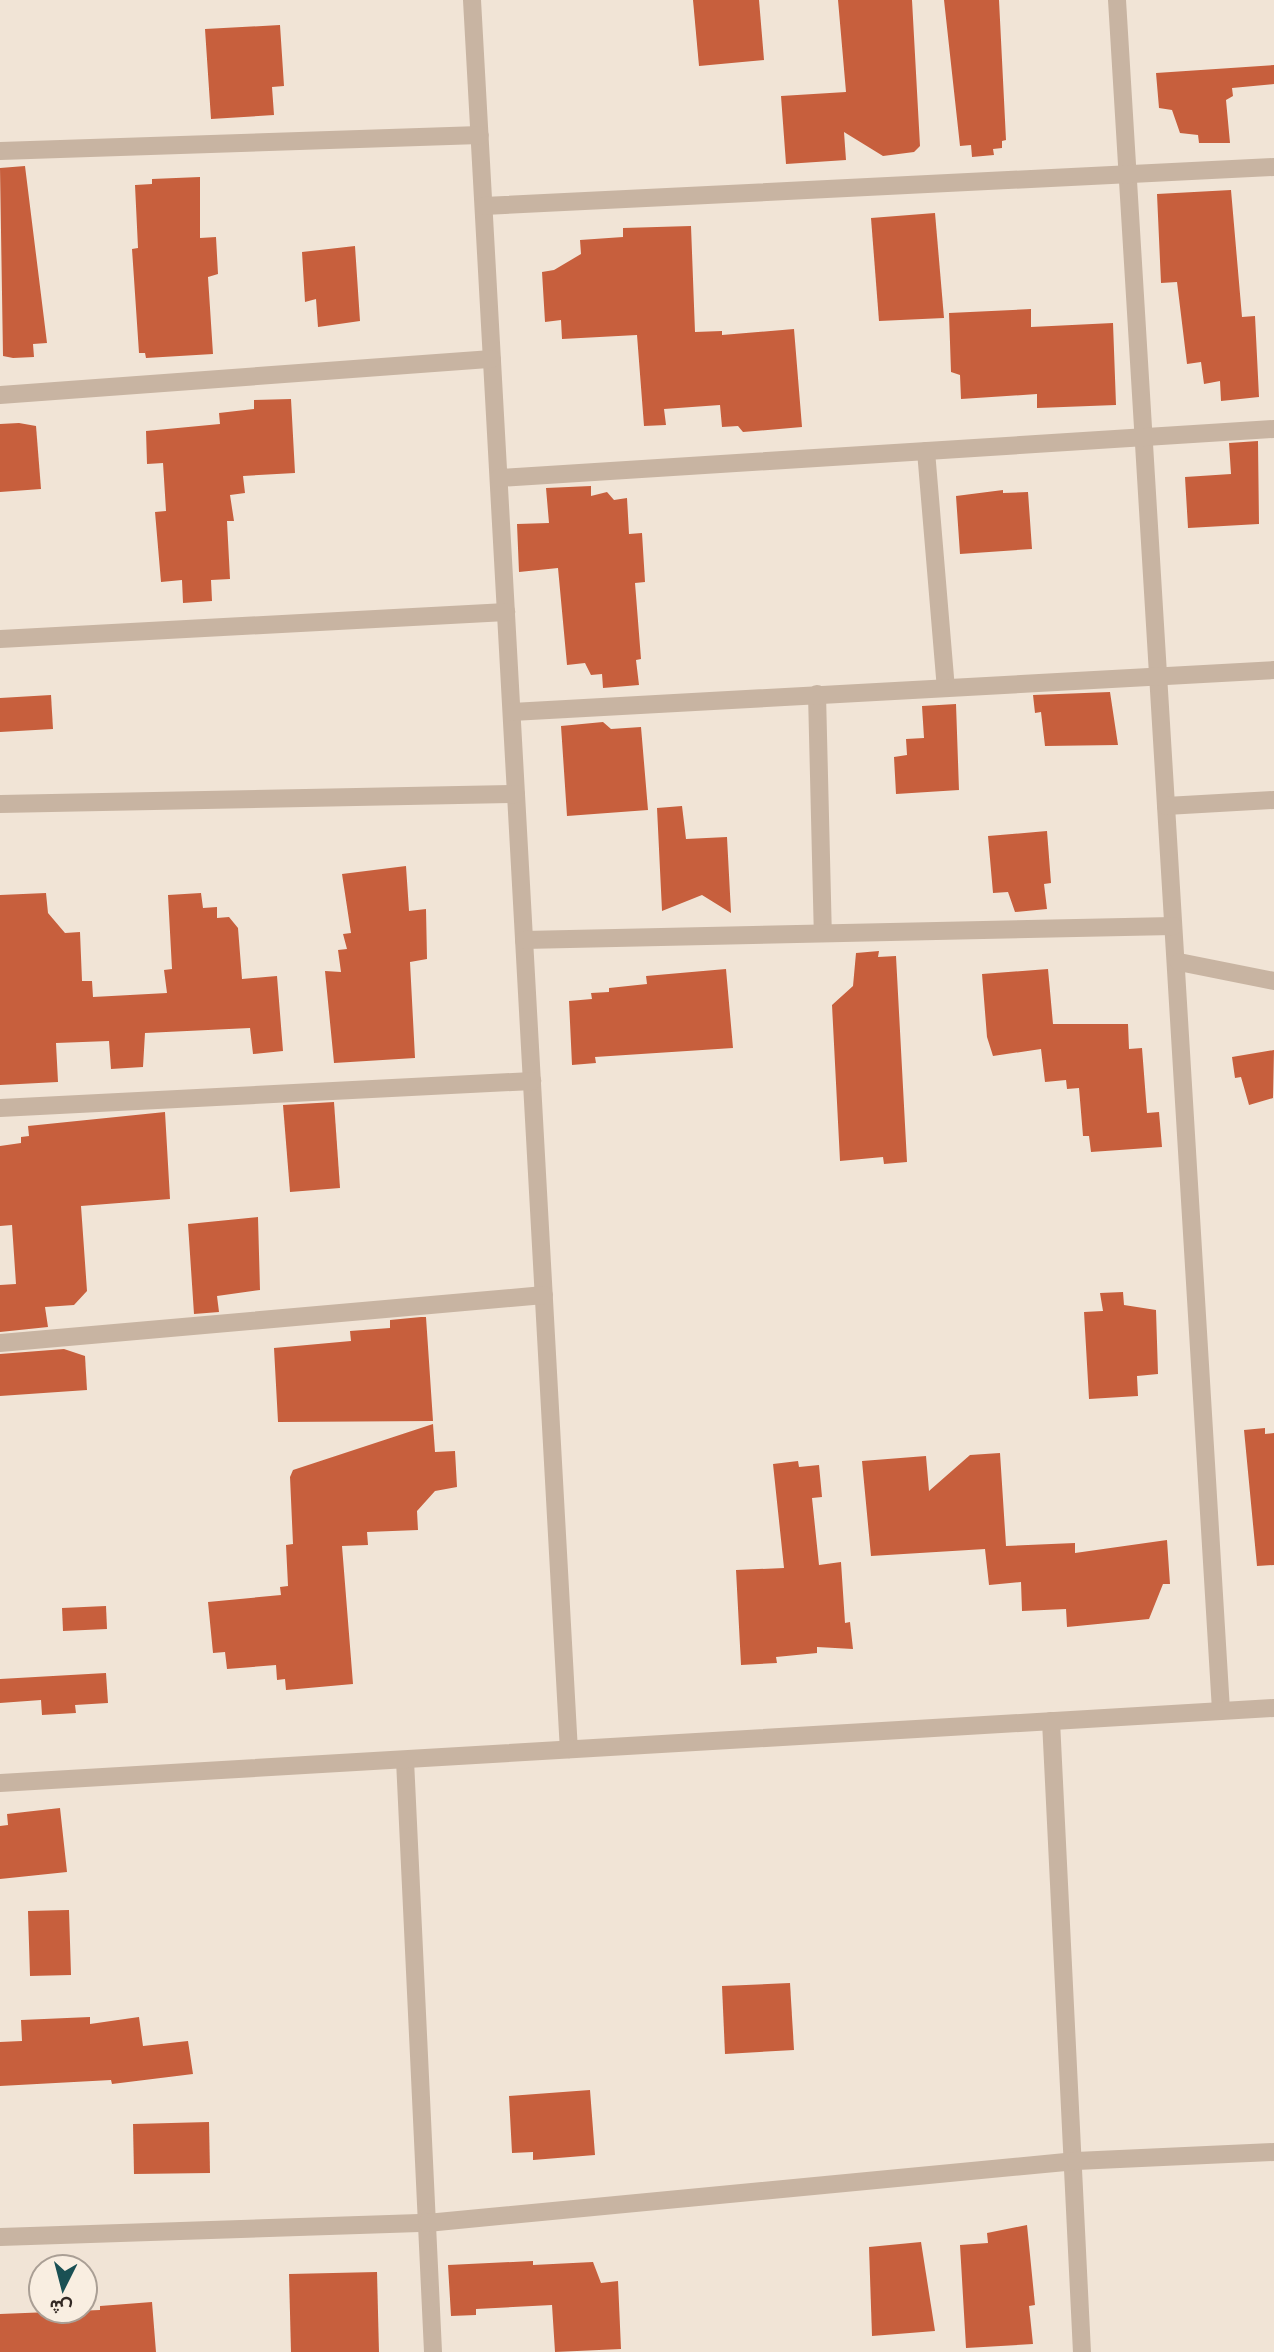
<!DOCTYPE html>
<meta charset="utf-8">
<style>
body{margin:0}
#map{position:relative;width:1274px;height:2352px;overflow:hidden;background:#f1e4d6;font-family:Barlow,Vazirmatn,sans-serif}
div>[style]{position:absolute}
.building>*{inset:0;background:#c75f3d}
.minor>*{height:18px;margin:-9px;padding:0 9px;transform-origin:9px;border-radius:9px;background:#c8b4a2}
.tertiary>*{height:18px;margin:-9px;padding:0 9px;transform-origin:9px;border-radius:9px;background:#c8b4a2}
span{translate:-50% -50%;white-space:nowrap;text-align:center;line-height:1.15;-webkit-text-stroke:5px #f9eee1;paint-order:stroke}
.north{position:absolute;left:28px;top:2254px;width:70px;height:70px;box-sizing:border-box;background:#f9eee1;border:2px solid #aa9f95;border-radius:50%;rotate:186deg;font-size:19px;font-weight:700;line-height:28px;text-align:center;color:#332924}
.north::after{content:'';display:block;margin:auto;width:24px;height:32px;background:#1a5054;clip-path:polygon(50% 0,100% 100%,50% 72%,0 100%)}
</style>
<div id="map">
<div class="building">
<div style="clip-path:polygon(693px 0,759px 0,764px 60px,699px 66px)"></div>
<div style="clip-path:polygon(838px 0,912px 0,920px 146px,914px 152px,883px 156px,844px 132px,846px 160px,786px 164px,781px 96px,846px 92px)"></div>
<div style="clip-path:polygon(944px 0,999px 0,1006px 140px,1002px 141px,1002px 148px,993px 149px,994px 155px,972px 157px,971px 145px,960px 146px)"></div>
<div style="clip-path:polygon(280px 25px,284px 86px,272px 87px,274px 115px,211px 119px,205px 29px)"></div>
<div style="clip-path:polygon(1274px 65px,1274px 84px,1232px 88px,1233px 96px,1226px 100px,1230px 143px,1199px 143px,1198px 135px,1180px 133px,1172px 110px,1159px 108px,1156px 73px)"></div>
<div style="clip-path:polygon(25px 166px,47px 343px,33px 344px,34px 357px,13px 358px,3px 356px,0 168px)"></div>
<div style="clip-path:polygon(200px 177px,200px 238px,216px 237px,218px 274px,208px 277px,213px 354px,146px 358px,145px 353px,139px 353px,132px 249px,138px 248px,135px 185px,152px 184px,152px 179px)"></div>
<div style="clip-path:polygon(1231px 190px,1242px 317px,1255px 316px,1259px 397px,1221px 401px,1220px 381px,1204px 384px,1201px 362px,1187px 364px,1177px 282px,1161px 283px,1157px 194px)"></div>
<div style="clip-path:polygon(935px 213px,944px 318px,879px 321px,871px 218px)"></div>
<div style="clip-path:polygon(691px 226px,695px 332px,722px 331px,722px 335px,794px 329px,802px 427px,743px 432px,738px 426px,722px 427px,720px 405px,664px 409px,666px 425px,644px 426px,637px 335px,562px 339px,561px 320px,545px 322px,542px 272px,554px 270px,581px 254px,580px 240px,623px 237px,623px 228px)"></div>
<div style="clip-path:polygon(355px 246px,360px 321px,318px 327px,316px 299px,305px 302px,302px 252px)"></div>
<div style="clip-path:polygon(1031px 309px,1031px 327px,1113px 323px,1116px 405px,1037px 408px,1037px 394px,961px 399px,960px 375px,951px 372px,949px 313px)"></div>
<div style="clip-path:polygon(291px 399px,295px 473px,243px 476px,245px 493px,230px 495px,234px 521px,227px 521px,230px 579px,211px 580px,212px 601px,183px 603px,182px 580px,161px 582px,155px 512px,166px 511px,163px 463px,147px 464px,146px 431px,220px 424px,219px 413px,254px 409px,254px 400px)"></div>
<div style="clip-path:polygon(19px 423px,36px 426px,41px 489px,0 492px,0 424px)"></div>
<div style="clip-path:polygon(1258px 441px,1259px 524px,1188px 528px,1185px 477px,1231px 474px,1229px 443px)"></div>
<div style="clip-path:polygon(591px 486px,591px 496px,607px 492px,614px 500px,627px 498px,629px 534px,642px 533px,645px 582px,635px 583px,641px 659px,636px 660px,639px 685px,603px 688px,602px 674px,591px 675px,585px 663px,567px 665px,558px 568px,519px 572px,517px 524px,549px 523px,546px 488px)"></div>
<div style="clip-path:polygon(1003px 490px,1003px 493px,1028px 492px,1032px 549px,960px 554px,956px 496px)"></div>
<div style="clip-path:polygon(1110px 692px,1118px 745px,1045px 746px,1041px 712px,1035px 713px,1033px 695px)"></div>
<div style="clip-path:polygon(51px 695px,53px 729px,0 732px,0 698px)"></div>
<div style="clip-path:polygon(956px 704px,959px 790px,896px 794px,894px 757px,907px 755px,906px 739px,924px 738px,922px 706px)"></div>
<div style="clip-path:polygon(603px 722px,611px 729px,641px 727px,648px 810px,567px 816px,561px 726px)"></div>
<div style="clip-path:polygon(682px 806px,686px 839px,727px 837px,731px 913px,702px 895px,662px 911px,657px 808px)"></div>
<div style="clip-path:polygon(1047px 831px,1051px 883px,1044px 884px,1047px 909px,1015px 912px,1008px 892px,993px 893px,988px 836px)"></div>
<div style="clip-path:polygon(406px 866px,409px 911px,426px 909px,427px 959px,410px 962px,415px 1058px,334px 1063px,325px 971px,341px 972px,338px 950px,347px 949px,343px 934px,351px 933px,342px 874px)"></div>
<div style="clip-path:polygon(46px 893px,48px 913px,65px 933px,80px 932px,82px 981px,92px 981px,93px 997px,167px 993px,164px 970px,172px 969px,168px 895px,201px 893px,203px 908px,217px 907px,217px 918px,229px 917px,238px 928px,242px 979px,277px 976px,283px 1051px,253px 1054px,250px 1028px,145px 1033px,143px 1067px,111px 1069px,109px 1041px,56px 1043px,58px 1082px,0 1085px,0 895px)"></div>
<div style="clip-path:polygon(879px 951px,878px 957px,896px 956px,907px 1162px,884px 1164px,883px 1157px,840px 1161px,832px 1005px,853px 986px,856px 953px)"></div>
<div style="clip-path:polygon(726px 969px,733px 1048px,595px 1057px,596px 1063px,572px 1065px,569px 1001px,592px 999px,591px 993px,609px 992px,609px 988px,647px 984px,646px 976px)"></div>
<div style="clip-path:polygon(1048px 969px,1053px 1024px,1128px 1024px,1129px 1049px,1142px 1048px,1147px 1113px,1159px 1112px,1162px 1147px,1091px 1152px,1089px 1136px,1083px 1136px,1079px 1088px,1067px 1089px,1066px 1080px,1045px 1082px,1041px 1049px,993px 1056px,987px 1037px,982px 974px)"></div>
<div style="clip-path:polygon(1274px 1050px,1273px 1098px,1249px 1105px,1241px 1077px,1235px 1078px,1232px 1057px)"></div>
<div style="clip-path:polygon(334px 1102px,340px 1188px,290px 1192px,283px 1105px)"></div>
<div style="clip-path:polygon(165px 1112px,170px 1199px,81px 1206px,87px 1291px,74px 1305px,45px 1307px,48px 1327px,0 1332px,0 1285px,16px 1284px,12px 1225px,0 1226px,0 1146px,21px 1143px,21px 1137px,29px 1136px,28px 1126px)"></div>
<div style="clip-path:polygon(258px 1217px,260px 1290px,217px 1296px,219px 1312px,194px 1314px,188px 1224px)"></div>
<div style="clip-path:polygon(1123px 1292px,1124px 1305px,1156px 1310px,1158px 1374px,1137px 1376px,1138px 1396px,1089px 1399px,1084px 1312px,1103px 1311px,1100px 1293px)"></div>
<div style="clip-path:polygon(421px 1317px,426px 1317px,433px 1421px,278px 1422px,274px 1348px,351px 1341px,350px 1331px,390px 1328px,390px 1320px)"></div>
<div style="clip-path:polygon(64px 1349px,85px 1356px,87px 1390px,0 1396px,0 1354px)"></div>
<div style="clip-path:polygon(433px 1424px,435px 1452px,455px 1451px,457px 1487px,435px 1491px,417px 1511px,418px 1530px,367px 1532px,368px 1545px,342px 1546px,353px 1684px,286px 1690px,285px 1679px,277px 1680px,276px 1665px,227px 1669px,225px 1652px,213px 1653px,208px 1602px,281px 1595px,280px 1587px,288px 1586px,286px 1545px,293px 1544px,290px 1477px,293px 1470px)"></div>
<div style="clip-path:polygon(1265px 1428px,1265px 1434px,1274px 1433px,1274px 1565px,1257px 1566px,1244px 1430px)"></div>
<div style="clip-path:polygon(1000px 1453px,1006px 1546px,1075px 1543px,1075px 1553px,1167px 1540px,1170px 1584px,1163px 1584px,1149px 1619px,1067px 1627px,1066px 1609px,1022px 1611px,1021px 1582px,989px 1585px,985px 1549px,871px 1556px,862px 1461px,926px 1456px,929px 1491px,970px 1455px)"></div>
<div style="clip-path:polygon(798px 1461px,799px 1467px,819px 1465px,822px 1497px,812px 1498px,819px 1565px,841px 1562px,845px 1623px,850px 1622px,853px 1649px,817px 1647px,817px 1653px,776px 1657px,777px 1663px,741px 1665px,736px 1570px,784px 1568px,773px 1464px)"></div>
<div style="clip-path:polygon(106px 1606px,107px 1629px,63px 1631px,62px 1608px)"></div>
<div style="clip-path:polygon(106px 1673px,108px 1703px,75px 1705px,76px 1713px,42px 1715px,41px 1700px,0 1703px,0 1679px)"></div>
<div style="clip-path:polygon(60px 1808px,67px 1872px,0 1879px,0 1826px,8px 1825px,7px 1814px)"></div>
<div style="clip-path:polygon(69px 1910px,71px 1975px,30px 1976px,28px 1911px)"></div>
<div style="clip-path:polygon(790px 1983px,794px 2050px,725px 2054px,722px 1986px)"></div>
<div style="clip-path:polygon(90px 2017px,90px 2024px,139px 2017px,143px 2046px,188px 2041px,193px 2074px,112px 2084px,111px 2080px,0 2086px,0 2042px,22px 2041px,21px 2020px)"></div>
<div style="clip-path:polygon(590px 2090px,595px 2155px,533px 2160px,533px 2152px,512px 2153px,509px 2096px)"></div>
<div style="clip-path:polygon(209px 2122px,210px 2173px,134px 2174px,133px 2124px)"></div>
<div style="clip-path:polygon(1027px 2225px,1035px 2305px,1029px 2306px,1033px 2344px,966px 2348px,960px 2245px,988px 2243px,987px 2233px)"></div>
<div style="clip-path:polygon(921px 2242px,935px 2331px,872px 2336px,869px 2247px)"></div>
<div style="clip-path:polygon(533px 2261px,533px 2265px,593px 2262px,601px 2283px,618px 2281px,621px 2349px,555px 2352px,552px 2305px,476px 2309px,476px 2315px,451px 2316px,448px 2265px)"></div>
<div style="clip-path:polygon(377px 2272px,379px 2352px,291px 2352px,289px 2274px)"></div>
<div style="clip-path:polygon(152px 2302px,156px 2352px,0 2352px,0 2314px,100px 2310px,100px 2306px)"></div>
</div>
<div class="minor">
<div style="left:472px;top:0;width:1752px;rotate:86.83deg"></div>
<div style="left:1117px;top:0;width:1714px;rotate:86.52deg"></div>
<div style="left:0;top:151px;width:480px;rotate:-1.9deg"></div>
<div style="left:484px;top:206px;width:791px;rotate:-2.83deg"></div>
<div style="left:0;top:395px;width:493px;rotate:-4.2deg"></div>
<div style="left:926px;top:451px;width:237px;rotate:85.2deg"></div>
<div style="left:499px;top:478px;width:777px;rotate:-3.62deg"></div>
<div style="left:0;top:639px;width:507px;rotate:-3.05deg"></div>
<div style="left:817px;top:694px;width:239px;rotate:88.6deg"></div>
<div style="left:512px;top:712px;width:763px;rotate:-3.15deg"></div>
<div style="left:0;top:804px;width:516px;rotate:-1.11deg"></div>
<div style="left:1166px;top:806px;width:108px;rotate:-3.2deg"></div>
<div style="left:524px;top:940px;width:649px;rotate:-1.24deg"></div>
<div style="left:1179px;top:962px;width:97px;rotate:11.3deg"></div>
<div style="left:0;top:1108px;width:533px;rotate:-2.91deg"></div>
<div style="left:0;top:1343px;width:546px;rotate:-5.04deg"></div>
<div style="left:1051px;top:1721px;width:632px;rotate:87.19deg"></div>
<div style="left:405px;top:1760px;width:593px;rotate:87.29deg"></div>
<div style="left:0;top:2237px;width:427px;rotate:-1.9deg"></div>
<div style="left:427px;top:2223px;width:652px;rotate:-5.46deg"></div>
<div style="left:1076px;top:2161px;width:198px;rotate:-2.6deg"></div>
</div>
<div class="tertiary">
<div style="left:0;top:1783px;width:1276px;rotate:-3.37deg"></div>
</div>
<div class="north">ش</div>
</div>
